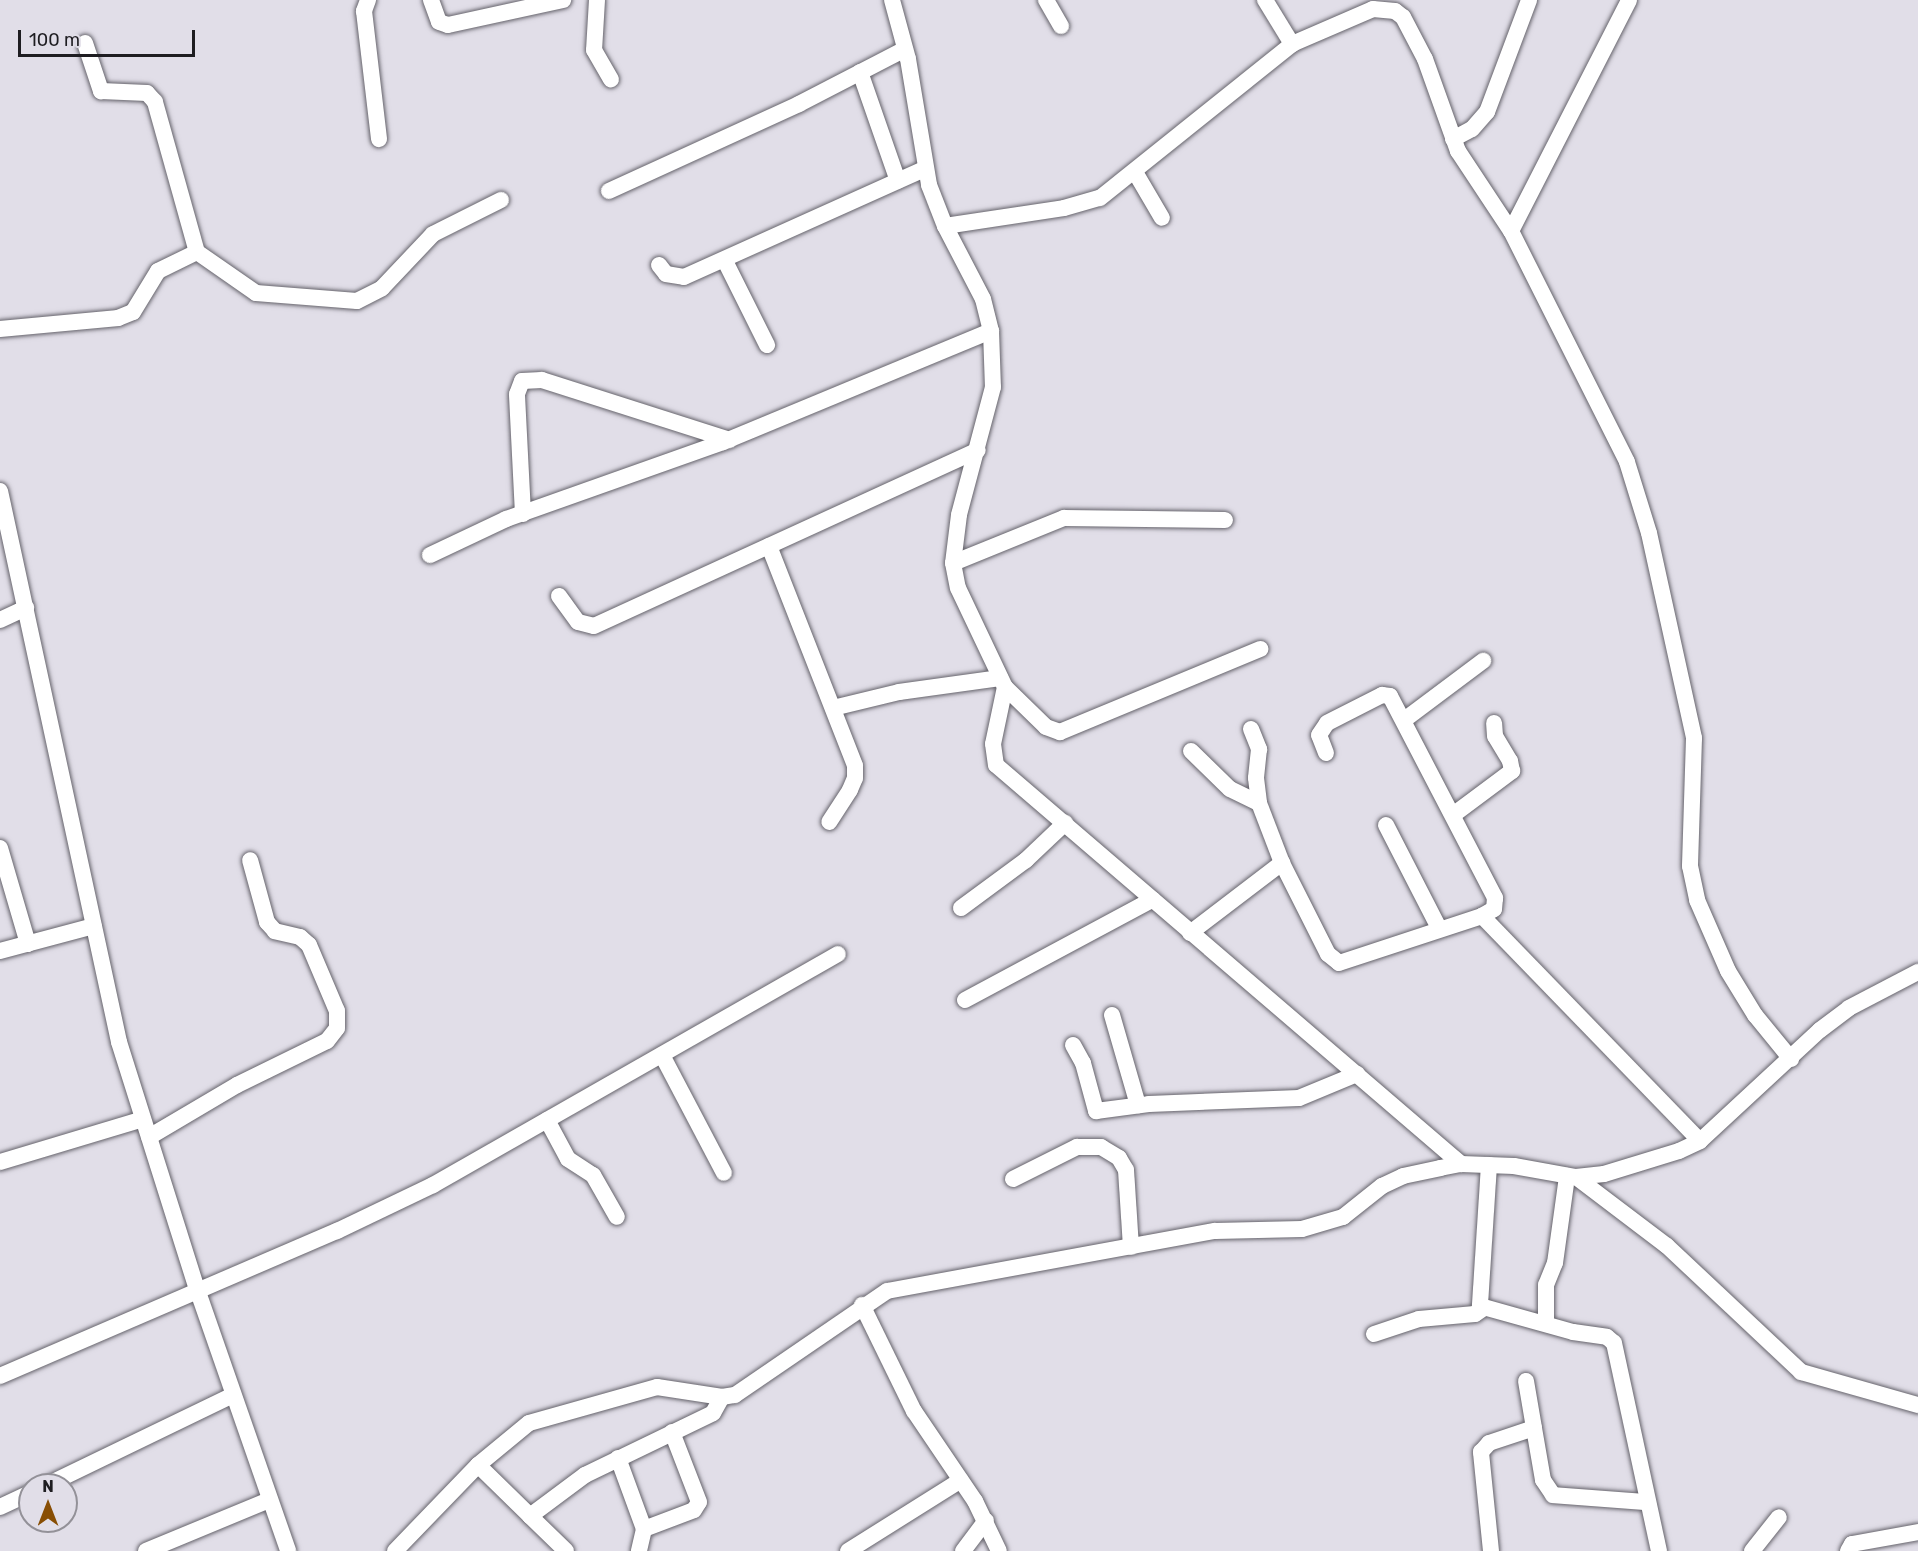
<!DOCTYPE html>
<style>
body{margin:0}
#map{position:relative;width:1918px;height:1551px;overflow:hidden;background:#e1dee8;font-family:Rubik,sans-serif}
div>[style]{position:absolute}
.roads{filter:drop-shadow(0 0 2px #65636b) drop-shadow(0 0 2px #65636b)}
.minor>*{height:16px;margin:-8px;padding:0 8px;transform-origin:8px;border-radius:8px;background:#fff}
span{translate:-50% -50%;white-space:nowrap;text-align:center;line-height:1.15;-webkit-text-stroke:4.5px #e1dee8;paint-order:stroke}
.north{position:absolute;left:18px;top:1473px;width:60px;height:60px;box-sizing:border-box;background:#e1dee8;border:2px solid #939198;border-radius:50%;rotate:0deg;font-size:16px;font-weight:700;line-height:24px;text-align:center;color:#1e1d21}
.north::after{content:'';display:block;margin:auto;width:21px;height:27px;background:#884e04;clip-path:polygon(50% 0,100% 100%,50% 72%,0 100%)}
.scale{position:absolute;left:18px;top:30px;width:177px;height:27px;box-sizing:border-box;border:3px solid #1e1d21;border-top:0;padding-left:8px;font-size:18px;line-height:21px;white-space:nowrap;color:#1e1d21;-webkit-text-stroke:4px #e1dee8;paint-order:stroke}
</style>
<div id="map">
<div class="roads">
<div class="minor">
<div style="left:368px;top:0;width:12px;rotate:110deg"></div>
<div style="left:364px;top:11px;width:129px;rotate:83.3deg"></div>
<div style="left:431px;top:0;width:23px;rotate:70deg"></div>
<div style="left:439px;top:22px;width:9px;rotate:18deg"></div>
<div style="left:448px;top:25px;width:118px;rotate:-12.3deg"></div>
<div style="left:597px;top:0;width:50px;rotate:93.4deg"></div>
<div style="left:594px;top:50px;width:34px;rotate:60deg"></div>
<div style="left:892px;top:0;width:61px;rotate:74.8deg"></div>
<div style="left:908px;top:59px;width:128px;rotate:80.5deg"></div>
<div style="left:929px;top:185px;width:44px;rotate:68.7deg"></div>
<div style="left:945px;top:226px;width:82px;rotate:62.5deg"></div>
<div style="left:983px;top:299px;width:33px;rotate:76deg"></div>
<div style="left:991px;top:331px;width:56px;rotate:88deg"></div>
<div style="left:993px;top:387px;width:132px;rotate:104.9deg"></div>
<div style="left:959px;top:515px;width:48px;rotate:97.1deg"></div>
<div style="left:953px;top:563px;width:25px;rotate:79deg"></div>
<div style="left:958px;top:588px;width:110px;rotate:64.6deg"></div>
<div style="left:1005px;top:687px;width:58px;rotate:101.9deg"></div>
<div style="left:993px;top:744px;width:21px;rotate:82deg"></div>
<div style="left:996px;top:765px;width:613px;rotate:40.63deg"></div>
<div style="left:1046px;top:0;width:30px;rotate:60deg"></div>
<div style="left:1265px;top:0;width:52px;rotate:58.5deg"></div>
<div style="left:85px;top:43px;width:51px;rotate:71.6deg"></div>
<div style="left:101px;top:91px;width:46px;rotate:2.5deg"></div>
<div style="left:147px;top:93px;width:12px;rotate:48deg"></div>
<div style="left:155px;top:102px;width:156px;rotate:74.4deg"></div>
<div style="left:860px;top:72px;width:115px;rotate:70.8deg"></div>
<div style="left:1453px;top:139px;width:21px;rotate:-28deg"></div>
<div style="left:1472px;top:129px;width:23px;rotate:-49deg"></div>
<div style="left:1487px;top:112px;width:120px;rotate:-69.4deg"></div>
<div style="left:1135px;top:172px;width:53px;rotate:59.6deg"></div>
<div style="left:609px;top:191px;width:209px;rotate:-24.6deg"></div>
<div style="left:799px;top:104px;width:119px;rotate:-27.4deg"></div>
<div style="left:945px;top:226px;width:120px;rotate:-8.6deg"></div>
<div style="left:1064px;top:208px;width:37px;rotate:-16deg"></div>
<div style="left:1100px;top:198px;width:246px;rotate:-38.7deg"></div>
<div style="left:1292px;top:44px;width:88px;rotate:-23.4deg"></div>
<div style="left:1373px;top:9px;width:22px;rotate:5deg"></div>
<div style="left:1395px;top:11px;width:10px;rotate:37deg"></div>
<div style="left:1403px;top:17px;width:47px;rotate:62.4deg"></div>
<div style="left:1425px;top:59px;width:98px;rotate:70.3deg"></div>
<div style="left:1458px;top:151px;width:96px;rotate:56.5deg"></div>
<div style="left:1511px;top:231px;width:258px;rotate:63.3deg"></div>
<div style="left:1627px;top:462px;width:74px;rotate:72.8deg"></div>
<div style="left:1649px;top:533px;width:210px;rotate:77.6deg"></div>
<div style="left:1694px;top:738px;width:128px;rotate:91.8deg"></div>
<div style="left:1690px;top:866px;width:35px;rotate:78deg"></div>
<div style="left:1697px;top:900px;width:77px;rotate:66.4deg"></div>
<div style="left:1728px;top:971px;width:52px;rotate:58.5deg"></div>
<div style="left:1755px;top:1015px;width:57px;rotate:50.7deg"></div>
<div style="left:1511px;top:231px;width:259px;rotate:-62.9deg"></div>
<div style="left:725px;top:261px;width:94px;rotate:63.4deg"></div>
<div style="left:659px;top:265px;width:11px;rotate:52deg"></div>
<div style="left:666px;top:274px;width:18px;rotate:9deg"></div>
<div style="left:684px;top:277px;width:265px;rotate:-24.2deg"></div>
<div style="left:0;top:329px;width:119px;rotate:-5.3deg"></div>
<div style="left:118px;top:318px;width:16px;rotate:-22deg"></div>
<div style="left:133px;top:312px;width:48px;rotate:-58.6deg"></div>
<div style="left:158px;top:271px;width:43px;rotate:-26deg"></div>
<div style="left:197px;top:252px;width:72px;rotate:34.8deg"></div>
<div style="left:256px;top:293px;width:101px;rotate:4.5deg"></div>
<div style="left:357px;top:301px;width:28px;rotate:-27deg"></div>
<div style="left:382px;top:288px;width:74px;rotate:-46.6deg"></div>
<div style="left:433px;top:234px;width:76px;rotate:-26.6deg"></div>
<div style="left:0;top:491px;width:564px;rotate:77.81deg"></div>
<div style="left:119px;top:1042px;width:259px;rotate:72.5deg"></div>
<div style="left:197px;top:1289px;width:277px;rotate:70.8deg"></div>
<div style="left:523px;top:514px;width:120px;rotate:-92.9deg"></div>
<div style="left:517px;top:394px;width:14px;rotate:-69deg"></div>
<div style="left:522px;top:381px;width:20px;rotate:-3deg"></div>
<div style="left:542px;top:380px;width:197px;rotate:17.7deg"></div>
<div style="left:769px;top:546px;width:236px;rotate:68.6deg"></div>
<div style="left:855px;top:766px;width:12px;rotate:90deg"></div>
<div style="left:855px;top:778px;width:13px;rotate:113deg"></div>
<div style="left:850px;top:790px;width:38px;rotate:123deg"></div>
<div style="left:430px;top:555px;width:84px;rotate:-25.3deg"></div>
<div style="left:506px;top:519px;width:230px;rotate:-19.5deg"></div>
<div style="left:723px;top:442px;width:290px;rotate:-22.5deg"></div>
<div style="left:953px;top:563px;width:120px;rotate:-22.1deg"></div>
<div style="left:1064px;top:518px;width:161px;rotate:0.7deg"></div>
<div style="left:559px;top:596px;width:32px;rotate:54deg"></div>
<div style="left:578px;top:622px;width:16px;rotate:14deg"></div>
<div style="left:594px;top:626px;width:422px;rotate:-24.6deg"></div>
<div style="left:0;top:620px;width:29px;rotate:-25deg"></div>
<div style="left:1005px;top:687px;width:57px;rotate:44.3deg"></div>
<div style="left:1046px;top:727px;width:15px;rotate:20deg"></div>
<div style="left:1060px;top:732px;width:217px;rotate:-22.5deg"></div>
<div style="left:833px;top:708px;width:68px;rotate:-13.6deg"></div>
<div style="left:899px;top:692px;width:102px;rotate:-7.9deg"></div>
<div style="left:1404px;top:720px;width:99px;rotate:-36.8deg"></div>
<div style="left:1251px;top:729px;width:22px;rotate:68deg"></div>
<div style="left:1259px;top:749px;width:29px;rotate:96deg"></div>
<div style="left:1256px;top:778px;width:25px;rotate:83deg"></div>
<div style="left:1259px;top:803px;width:64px;rotate:69deg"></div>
<div style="left:1191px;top:751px;width:54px;rotate:44.3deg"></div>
<div style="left:1230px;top:789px;width:32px;rotate:26deg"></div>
<div style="left:1326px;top:753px;width:19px;rotate:-111deg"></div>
<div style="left:1319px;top:735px;width:14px;rotate:-56deg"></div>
<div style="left:1327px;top:723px;width:62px;rotate:-27deg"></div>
<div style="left:1382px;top:695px;width:8px;rotate:7deg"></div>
<div style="left:1390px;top:696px;width:228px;rotate:62.5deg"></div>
<div style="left:1495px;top:898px;width:11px;rotate:95deg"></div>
<div style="left:1494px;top:909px;width:14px;rotate:150deg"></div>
<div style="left:1453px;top:815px;width:74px;rotate:-36.7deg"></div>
<div style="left:1512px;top:771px;width:10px;rotate:-101deg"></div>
<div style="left:1510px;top:761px;width:29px;rotate:-121deg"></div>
<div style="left:1495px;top:736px;width:13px;rotate:-94deg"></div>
<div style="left:1386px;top:825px;width:116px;rotate:62.8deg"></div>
<div style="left:0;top:848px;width:100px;rotate:73.7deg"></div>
<div style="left:961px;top:908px;width:81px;rotate:-36.4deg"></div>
<div style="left:1026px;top:860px;width:54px;rotate:-43.5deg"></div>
<div style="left:1190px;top:933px;width:116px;rotate:-37.3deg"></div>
<div style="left:1282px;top:863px;width:102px;rotate:63.2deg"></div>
<div style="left:1328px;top:954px;width:14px;rotate:39deg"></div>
<div style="left:1339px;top:963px;width:151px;rotate:-18.2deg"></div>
<div style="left:1482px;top:916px;width:313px;rotate:45.9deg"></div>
<div style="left:0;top:951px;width:97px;rotate:-14.9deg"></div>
<div style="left:965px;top:1000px;width:213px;rotate:-28.2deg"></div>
<div style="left:1112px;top:1015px;width:94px;rotate:73.9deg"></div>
<div style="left:1073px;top:1045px;width:21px;rotate:61deg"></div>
<div style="left:1083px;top:1063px;width:50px;rotate:74.8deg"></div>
<div style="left:1096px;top:1111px;width:53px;rotate:-7.5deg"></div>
<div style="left:1149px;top:1104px;width:150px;rotate:-2.3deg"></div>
<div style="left:1299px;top:1098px;width:63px;rotate:-22.5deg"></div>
<div style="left:662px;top:1055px;width:133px;rotate:62.3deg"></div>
<div style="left:547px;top:1120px;width:44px;rotate:61.7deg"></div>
<div style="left:568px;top:1159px;width:30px;rotate:33deg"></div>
<div style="left:593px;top:1175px;width:48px;rotate:60.3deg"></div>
<div style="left:149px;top:1137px;width:102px;rotate:-30.6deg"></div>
<div style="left:237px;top:1085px;width:100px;rotate:-26.1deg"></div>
<div style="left:327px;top:1041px;width:16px;rotate:-52deg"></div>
<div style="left:337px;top:1028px;width:17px;rotate:-90deg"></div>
<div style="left:337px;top:1011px;width:72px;rotate:-113deg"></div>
<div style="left:309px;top:945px;width:12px;rotate:-138deg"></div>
<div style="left:300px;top:937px;width:26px;rotate:-167deg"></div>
<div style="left:275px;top:931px;width:12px;rotate:-132deg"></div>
<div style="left:267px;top:922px;width:64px;rotate:-105.3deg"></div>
<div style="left:0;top:1162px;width:149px;rotate:-16.7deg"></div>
<div style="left:1489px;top:1165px;width:141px;rotate:93.7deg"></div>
<div style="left:1480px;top:1306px;width:97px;rotate:15.6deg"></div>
<div style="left:1573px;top:1332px;width:34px;rotate:8deg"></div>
<div style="left:1607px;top:1337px;width:9px;rotate:41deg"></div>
<div style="left:1614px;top:1343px;width:213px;rotate:77.8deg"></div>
<div style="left:1576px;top:1177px;width:114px;rotate:37.2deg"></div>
<div style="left:1667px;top:1246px;width:184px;rotate:43.2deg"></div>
<div style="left:1801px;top:1372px;width:122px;rotate:15.8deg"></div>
<div style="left:1013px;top:1179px;width:72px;rotate:-26.6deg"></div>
<div style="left:1077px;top:1147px;width:24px"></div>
<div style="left:1101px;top:1147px;width:21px;rotate:31deg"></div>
<div style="left:1119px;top:1158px;width:14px;rotate:60deg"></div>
<div style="left:1126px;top:1170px;width:77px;rotate:86.3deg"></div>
<div style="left:862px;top:1305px;width:118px;rotate:63.9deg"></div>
<div style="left:914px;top:1411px;width:109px;rotate:55.9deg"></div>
<div style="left:975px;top:1501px;width:55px;rotate:64.4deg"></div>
<div style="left:1546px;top:1322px;width:37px;rotate:-90deg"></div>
<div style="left:1546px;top:1285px;width:24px;rotate:-68deg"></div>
<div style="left:1555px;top:1263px;width:88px;rotate:-82.1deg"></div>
<div style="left:1374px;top:1334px;width:47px;rotate:-18.4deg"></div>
<div style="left:1419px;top:1319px;width:56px;rotate:-5.1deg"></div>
<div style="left:1475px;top:1314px;width:11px;rotate:-34deg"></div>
<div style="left:0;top:1376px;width:367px;rotate:-23.3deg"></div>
<div style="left:337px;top:1231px;width:106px;rotate:-25.6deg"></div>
<div style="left:433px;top:1185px;width:466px;rotate:-29.7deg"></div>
<div style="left:1526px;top:1381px;width:48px;rotate:80.3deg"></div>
<div style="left:618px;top:1458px;width:76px;rotate:69.9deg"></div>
<div style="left:644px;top:1529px;width:23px;rotate:103deg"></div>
<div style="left:478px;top:1465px;width:73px;rotate:44.4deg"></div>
<div style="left:530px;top:1516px;width:69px;rotate:-36.7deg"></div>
<div style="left:585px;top:1475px;width:142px;rotate:-25.8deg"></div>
<div style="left:713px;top:1413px;width:18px;rotate:-61deg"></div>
<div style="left:47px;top:1485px;width:207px;rotate:-25.8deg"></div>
<div style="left:0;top:1507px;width:33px;rotate:-25deg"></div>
<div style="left:530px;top:1516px;width:50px;rotate:44.2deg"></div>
<div style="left:644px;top:1529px;width:53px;rotate:-20.8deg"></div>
<div style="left:694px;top:1510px;width:9px;rotate:-58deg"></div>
<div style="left:699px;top:1502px;width:75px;rotate:-111.1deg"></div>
<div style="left:146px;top:1551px;width:133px;rotate:-22.5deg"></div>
<div style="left:395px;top:1551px;width:120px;rotate:-46deg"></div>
<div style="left:478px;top:1465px;width:66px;rotate:-39.5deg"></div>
<div style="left:529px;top:1423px;width:133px;rotate:-15.7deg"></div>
<div style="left:657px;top:1387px;width:66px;rotate:8.7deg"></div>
<div style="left:722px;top:1397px;width:13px;rotate:-9deg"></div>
<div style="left:735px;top:1395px;width:184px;rotate:-34.4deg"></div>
<div style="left:887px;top:1291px;width:333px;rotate:-10.4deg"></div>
<div style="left:1215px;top:1231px;width:87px;rotate:-1.3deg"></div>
<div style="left:1302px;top:1229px;width:43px;rotate:-16.3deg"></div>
<div style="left:1343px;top:1217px;width:50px;rotate:-38.5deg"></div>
<div style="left:1382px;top:1186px;width:23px;rotate:-25deg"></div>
<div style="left:1403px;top:1176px;width:38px;rotate:-12deg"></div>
<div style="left:1440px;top:1168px;width:21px;rotate:-11deg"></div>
<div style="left:1461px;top:1164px;width:53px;rotate:2.2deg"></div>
<div style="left:1514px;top:1166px;width:63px;rotate:10.1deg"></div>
<div style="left:1576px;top:1177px;width:28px;rotate:-6deg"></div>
<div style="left:1604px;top:1174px;width:78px;rotate:-17deg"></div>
<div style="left:1679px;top:1151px;width:23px;rotate:-25deg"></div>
<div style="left:1700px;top:1141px;width:163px;rotate:-42.8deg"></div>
<div style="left:1820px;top:1030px;width:36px;rotate:-37deg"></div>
<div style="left:1849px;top:1008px;width:78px;rotate:-27.6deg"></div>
<div style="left:848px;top:1551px;width:133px;rotate:-32.1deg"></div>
<div style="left:963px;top:1551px;width:38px;rotate:-53deg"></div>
<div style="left:1491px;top:1551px;width:100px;rotate:-95.8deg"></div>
<div style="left:1481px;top:1452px;width:12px;rotate:-48deg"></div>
<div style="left:1489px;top:1443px;width:47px;rotate:-18.4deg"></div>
<div style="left:1534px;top:1428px;width:53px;rotate:80.2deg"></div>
<div style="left:1543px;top:1480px;width:18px;rotate:56deg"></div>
<div style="left:1553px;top:1495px;width:94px;rotate:4.3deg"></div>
<div style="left:1752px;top:1551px;width:43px;rotate:-51.5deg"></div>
<div style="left:1848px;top:1551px;width:8px;rotate:-60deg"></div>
<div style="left:1852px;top:1544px;width:67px;rotate:-10.3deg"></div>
</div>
</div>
<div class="north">N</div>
<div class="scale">100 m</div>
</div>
